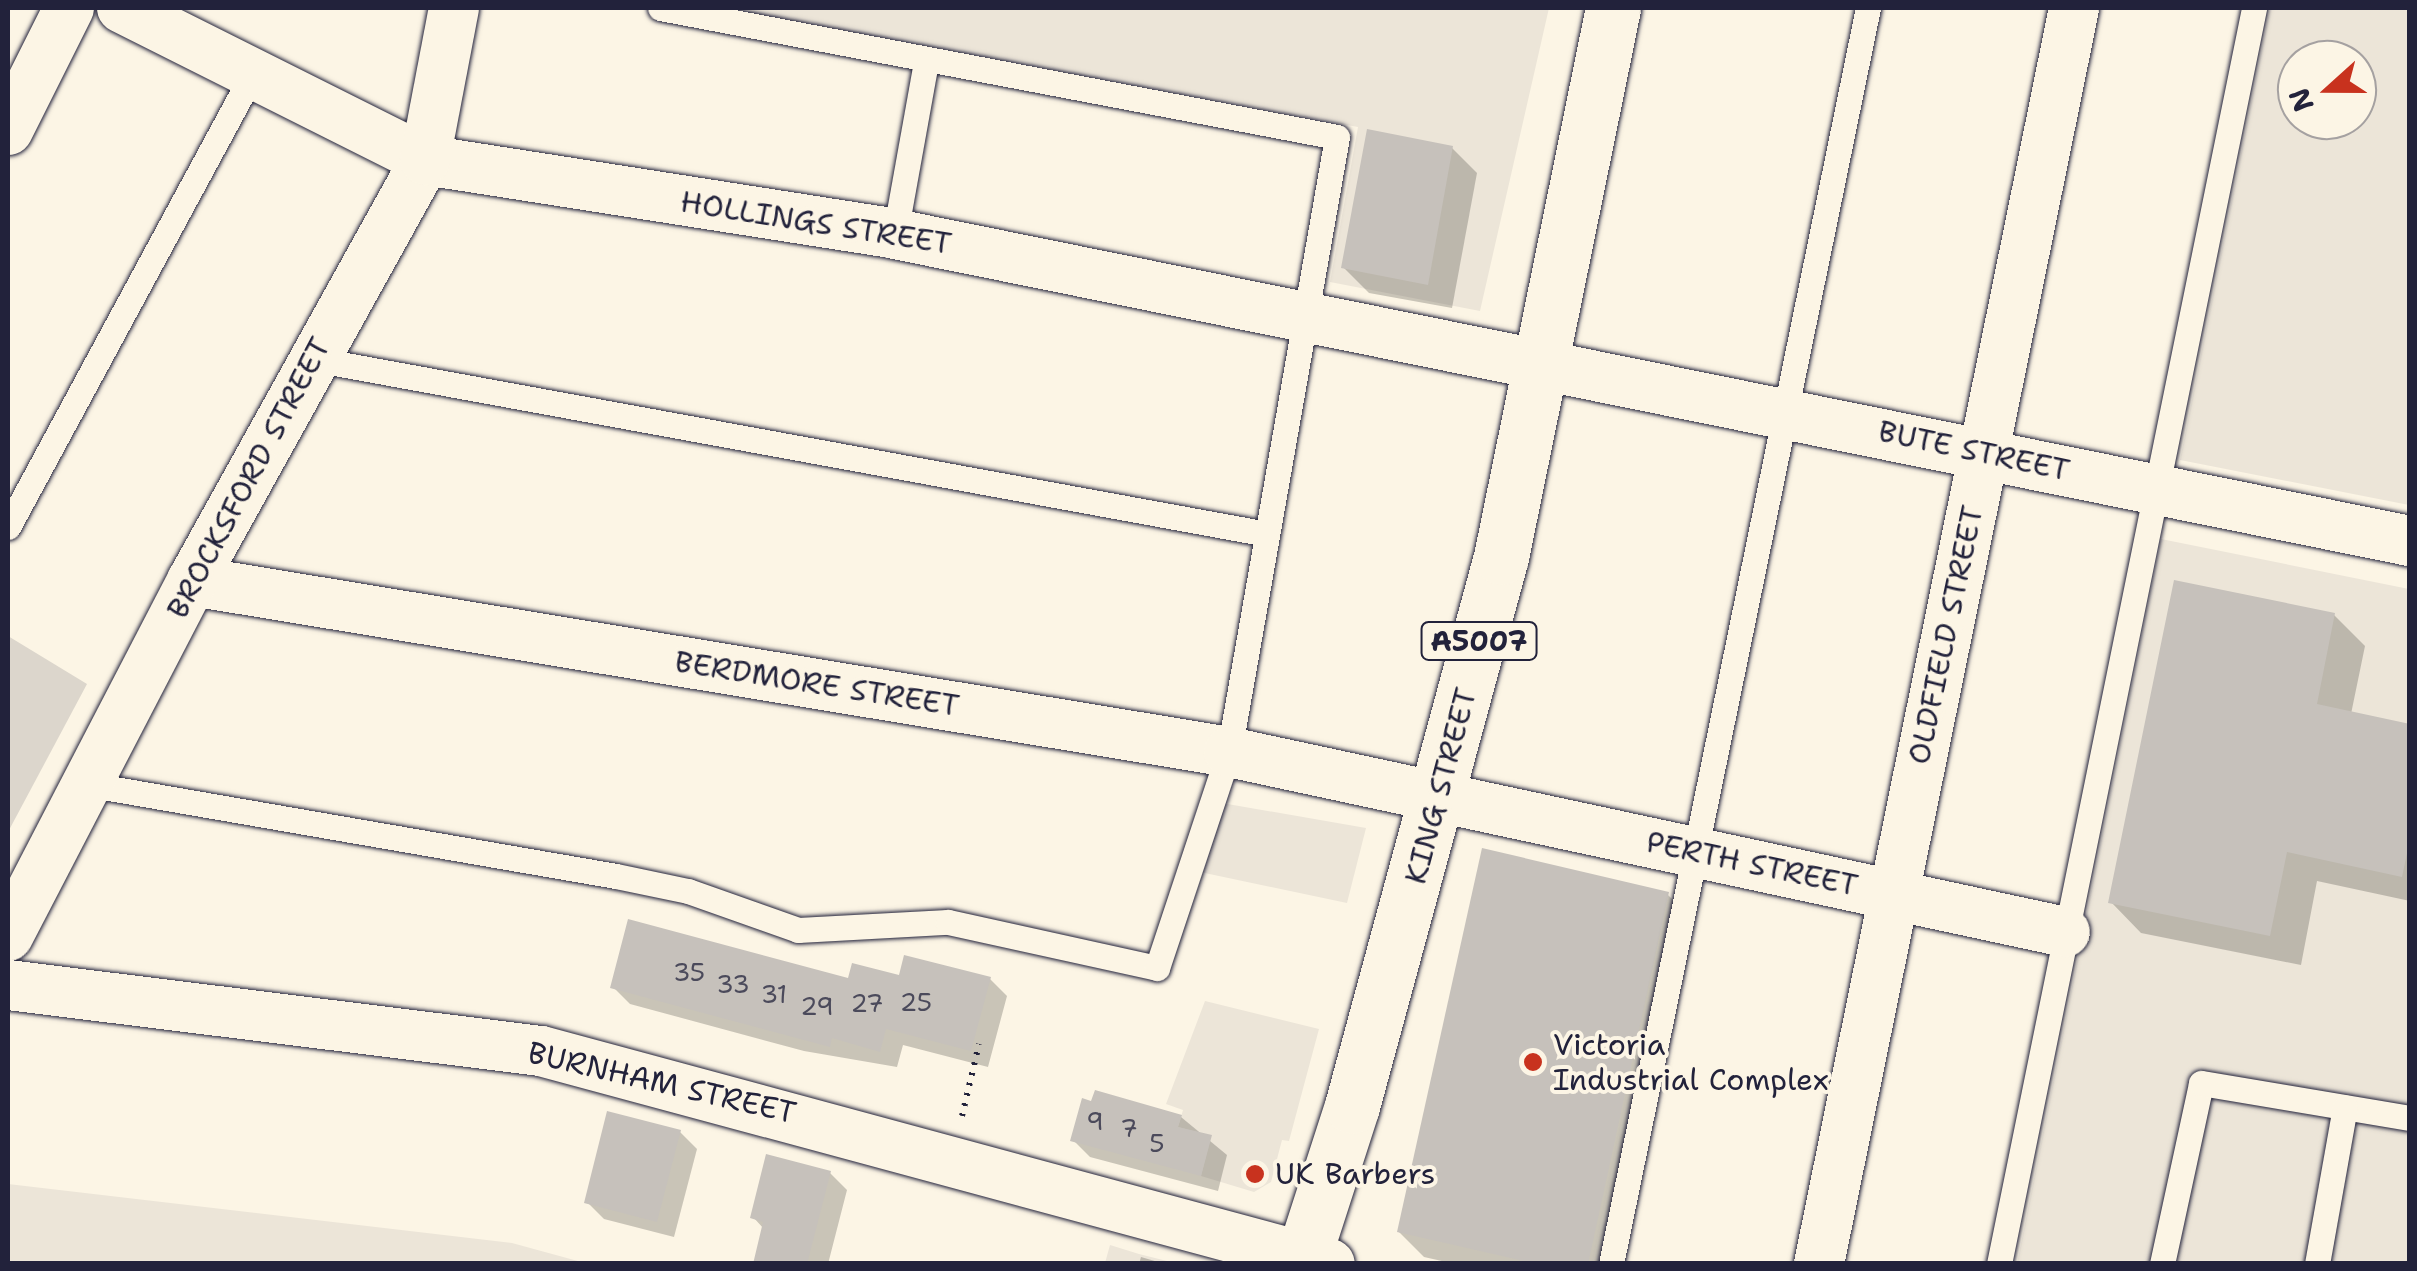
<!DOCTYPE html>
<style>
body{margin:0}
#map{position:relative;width:2417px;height:1271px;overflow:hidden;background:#fcf5e5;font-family:"Shantell Sans",sans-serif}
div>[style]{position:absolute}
.built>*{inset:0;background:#ece5d8}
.green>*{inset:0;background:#dcd6cc}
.shadow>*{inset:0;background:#0003}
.building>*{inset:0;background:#c6c1bb}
.path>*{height:6px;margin-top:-3px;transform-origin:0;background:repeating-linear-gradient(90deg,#22223b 0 2.5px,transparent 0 10.5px)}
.roads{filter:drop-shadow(0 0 2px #22223b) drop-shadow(0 0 2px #22223b)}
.lane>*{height:25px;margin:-12.5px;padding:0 12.5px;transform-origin:12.5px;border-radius:12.5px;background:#fcf5e5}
.street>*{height:50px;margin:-25px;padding:0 25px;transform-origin:25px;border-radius:25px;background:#fcf5e5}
.primary>*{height:55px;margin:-27.5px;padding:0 27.5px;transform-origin:27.5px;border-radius:27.5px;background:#fcf5e5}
.dots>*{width:28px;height:28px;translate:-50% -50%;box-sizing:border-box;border:5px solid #fcf5e5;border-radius:50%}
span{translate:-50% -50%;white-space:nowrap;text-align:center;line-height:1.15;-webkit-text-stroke:8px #fcf5e5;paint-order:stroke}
.number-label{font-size:25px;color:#4b4a5b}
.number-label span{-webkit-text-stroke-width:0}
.shield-label span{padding:2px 8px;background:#fcf5e5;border:2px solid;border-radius:8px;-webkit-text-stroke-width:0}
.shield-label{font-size:28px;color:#22223b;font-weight:700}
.street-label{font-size:30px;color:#22223b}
.poi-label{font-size:30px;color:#22223b}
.left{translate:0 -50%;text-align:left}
.frame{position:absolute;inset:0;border:10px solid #22223b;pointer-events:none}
.north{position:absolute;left:2277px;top:40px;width:100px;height:100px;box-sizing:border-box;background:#fcf5e5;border:2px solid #a5a1a1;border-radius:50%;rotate:249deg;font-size:28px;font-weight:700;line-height:40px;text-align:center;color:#22223b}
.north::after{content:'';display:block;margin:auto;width:35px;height:45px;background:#c8321e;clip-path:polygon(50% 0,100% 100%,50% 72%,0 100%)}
</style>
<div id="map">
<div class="built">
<div style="clip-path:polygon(724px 8px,1549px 8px,1480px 311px,1330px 282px,1358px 127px)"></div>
<div style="clip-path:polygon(evenodd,2270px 8px,2409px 8px,2409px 505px,2180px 460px,2270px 8px,2357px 60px,2357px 120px,2297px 120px,2297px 60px,2357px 60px)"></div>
<div style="clip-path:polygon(2161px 539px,2409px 589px,2409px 1263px,2017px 1264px)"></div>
<div style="clip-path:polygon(1216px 802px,1366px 828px,1347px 903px,1200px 872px)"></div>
<div style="clip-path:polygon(1205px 1001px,1319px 1029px,1289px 1141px,1282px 1140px,1271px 1182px,1254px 1192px,1201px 1176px,1211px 1136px,1178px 1127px,1183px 1110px,1166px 1104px)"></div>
<div style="clip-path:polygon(8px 1184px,512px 1243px,585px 1263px,8px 1263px)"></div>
<div style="clip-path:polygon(1110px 1245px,1139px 1254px,1175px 1263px,1105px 1263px)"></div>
</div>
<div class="green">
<div style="clip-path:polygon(8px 636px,87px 684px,8px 832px)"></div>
</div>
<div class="shadow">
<div style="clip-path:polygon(1452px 148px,1477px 173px,1452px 308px,1369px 293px,1344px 268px)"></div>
<div style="clip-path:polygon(2334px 615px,2365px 646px,2351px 714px,2410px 726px,2410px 901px,2317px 881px,2301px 965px,2141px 933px,2111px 902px)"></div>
<div style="clip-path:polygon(1667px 894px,1692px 919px,1617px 1264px,1455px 1264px,1424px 1257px,1399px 1232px)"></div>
<div style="clip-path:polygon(990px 979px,1007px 996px,988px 1067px,903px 1045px,897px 1067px,804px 1051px,630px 1004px,613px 987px)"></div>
<div style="clip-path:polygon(1181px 1117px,1227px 1155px,1218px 1191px,1090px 1157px,1073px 1140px)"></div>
<div style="clip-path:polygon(680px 1132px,697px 1149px,674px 1237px,604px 1219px,587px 1202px)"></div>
<div style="clip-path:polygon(830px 1173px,847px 1190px,828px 1264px,755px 1264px,764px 1229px,753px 1217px)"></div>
<div style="clip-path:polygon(1141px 1257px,1165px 1264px,1139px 1264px)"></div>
</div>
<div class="building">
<div style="clip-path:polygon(1367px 129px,1453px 146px,1428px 285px,1341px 268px)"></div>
<div style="clip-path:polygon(2174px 580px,2335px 613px,2317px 704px,2410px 724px,2410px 839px,2402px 877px,2287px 852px,2270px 936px,2108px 903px)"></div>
<div style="clip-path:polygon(1482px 848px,1669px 892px,1588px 1264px,1537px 1264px,1397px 1232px)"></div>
<div style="clip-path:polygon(628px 919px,848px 978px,852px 963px,899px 975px,904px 955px,991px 977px,971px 1051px,886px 1029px,880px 1052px,832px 1038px,830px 1047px,610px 988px)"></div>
<div style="clip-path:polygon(1095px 1090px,1182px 1115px,1178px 1127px,1212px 1135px,1201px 1176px,1070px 1141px,1082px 1098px,1091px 1101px)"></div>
<div style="clip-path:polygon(607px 1111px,681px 1130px,657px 1222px,584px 1203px)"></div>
<div style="clip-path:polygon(766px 1154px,831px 1171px,807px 1264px,753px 1264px,763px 1222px,750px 1218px)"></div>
</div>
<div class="path">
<div style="left:962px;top:1116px;width:74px;rotate:-76.7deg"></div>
</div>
<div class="roads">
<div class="lane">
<div style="left:895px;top:234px;width:175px;rotate:-79.8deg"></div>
<div style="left:313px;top:359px;width:970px;rotate:10.39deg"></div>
<div style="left:8px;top:527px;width:514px;rotate:-61.64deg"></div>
<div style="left:86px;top:784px;width:538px;rotate:9.85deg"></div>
<div style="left:616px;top:876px;width:74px;rotate:11.8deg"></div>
<div style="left:688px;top:891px;width:117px;rotate:19.5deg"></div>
<div style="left:798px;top:930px;width:150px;rotate:-3.1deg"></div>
<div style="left:948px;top:922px;width:214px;rotate:12.4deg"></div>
<div style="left:1157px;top:968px;width:228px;rotate:-71.6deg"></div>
<div style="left:1229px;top:752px;width:624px;rotate:-80.04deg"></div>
<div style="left:1337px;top:137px;width:689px;rotate:-169.21deg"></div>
<div style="left:1611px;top:1264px;width:1282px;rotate:-78.44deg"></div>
<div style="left:1999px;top:1264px;width:1282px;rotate:-78.52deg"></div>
<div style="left:2162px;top:1264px;width:185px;rotate:-77.8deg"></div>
<div style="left:2201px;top:1083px;width:212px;rotate:9.5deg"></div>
<div style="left:2317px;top:1264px;width:159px;rotate:-79.9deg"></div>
</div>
<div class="street">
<div style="left:122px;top:8px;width:339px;rotate:26.6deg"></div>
<div style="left:425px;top:160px;width:476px;rotate:8.9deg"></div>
<div style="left:895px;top:234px;width:1546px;rotate:11.46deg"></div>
<div style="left:8px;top:130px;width:136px;rotate:-63.4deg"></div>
<div style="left:192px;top:581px;width:1051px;rotate:9.36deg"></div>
<div style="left:1229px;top:752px;width:855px;rotate:12.15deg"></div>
<div style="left:8px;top:936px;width:400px;rotate:-62.6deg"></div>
<div style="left:192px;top:581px;width:481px;rotate:-61deg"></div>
<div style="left:425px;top:160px;width:155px;rotate:-79.2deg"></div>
<div style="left:8px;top:985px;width:537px;rotate:7.06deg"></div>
<div style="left:541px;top:1051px;width:817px;rotate:15.11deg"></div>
<div style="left:1819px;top:1264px;width:1282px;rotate:-78.52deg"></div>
</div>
<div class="primary">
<div style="left:1301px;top:1264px;width:166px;rotate:-72.1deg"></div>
<div style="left:1352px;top:1106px;width:569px;rotate:-74.82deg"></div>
<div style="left:1501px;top:557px;width:560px;rotate:-78.47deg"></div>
</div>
</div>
<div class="dots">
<div style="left:1533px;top:1062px;background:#c8321e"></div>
<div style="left:1255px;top:1174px;background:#c8321e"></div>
</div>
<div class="number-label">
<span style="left:689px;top:972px">35</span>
<span style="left:733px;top:984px">33</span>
<span style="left:774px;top:994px">31</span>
<span style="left:916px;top:1002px">25</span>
<span style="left:867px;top:1003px">27</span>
<span style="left:817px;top:1006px">29</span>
<span style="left:1095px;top:1121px">9</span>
<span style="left:1129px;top:1128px">7</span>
<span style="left:1157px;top:1143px">5</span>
</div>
<div class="shield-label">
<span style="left:1479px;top:641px">A5007</span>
</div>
<div class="street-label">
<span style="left:816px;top:223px;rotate:9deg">HOLLINGS STREET</span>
<span style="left:1974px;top:451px;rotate:12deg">BUTE STREET</span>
<span style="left:249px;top:478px;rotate:-62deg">BROCKSFORD STREET</span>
<span style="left:1946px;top:635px;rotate:-78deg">OLDFIELD STREET</span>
<span style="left:817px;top:684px;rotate:9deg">BERDMORE STREET</span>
<span style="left:1441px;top:786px;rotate:-75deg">KING STREET</span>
<span style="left:1752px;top:864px;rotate:12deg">PERTH STREET</span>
<span style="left:662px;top:1083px;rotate:13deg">BURNHAM STREET</span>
</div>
<div class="poi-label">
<span class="left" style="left:1553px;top:1062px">Victoria<br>Industrial Complex</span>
<span class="left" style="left:1275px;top:1174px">UK Barbers</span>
</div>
<div class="frame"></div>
<div class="north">N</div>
</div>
